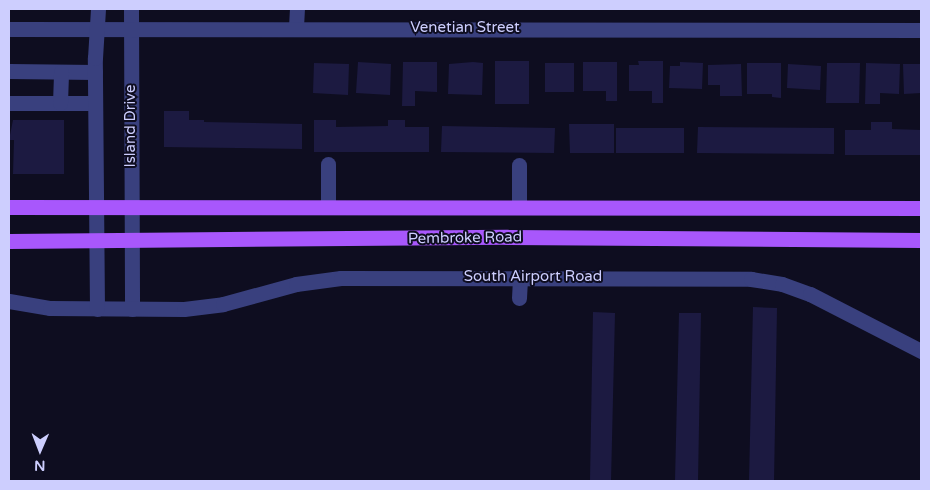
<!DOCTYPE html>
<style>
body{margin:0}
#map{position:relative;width:930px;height:490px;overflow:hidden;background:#0e0d20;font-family:"Varela Round",sans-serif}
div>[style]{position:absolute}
.building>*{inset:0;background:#1c1a41}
.minor>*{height:15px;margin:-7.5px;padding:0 7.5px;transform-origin:7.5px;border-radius:7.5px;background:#39407e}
.major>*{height:15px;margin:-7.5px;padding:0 7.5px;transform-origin:7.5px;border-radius:7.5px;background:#a857fc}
span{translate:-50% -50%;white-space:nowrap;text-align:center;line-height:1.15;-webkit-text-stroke:4px #0e0d20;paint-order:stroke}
.street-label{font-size:15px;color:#cdcefe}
.frame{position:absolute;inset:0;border:10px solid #cdcefe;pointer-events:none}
.north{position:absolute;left:15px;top:425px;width:50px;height:50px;-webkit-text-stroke:4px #0e0d20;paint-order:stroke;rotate:181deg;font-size:14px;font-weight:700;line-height:20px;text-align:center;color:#cdcefe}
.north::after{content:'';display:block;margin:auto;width:18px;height:22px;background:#cdcefe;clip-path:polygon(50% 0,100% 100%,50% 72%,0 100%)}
</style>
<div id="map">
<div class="building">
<div style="clip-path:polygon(495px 61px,529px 61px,529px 104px,495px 104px)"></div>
<div style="clip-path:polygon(638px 61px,663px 61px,663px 103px,652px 103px,652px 91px,629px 91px,629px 65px,639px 65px)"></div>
<div style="clip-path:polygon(358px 62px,391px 64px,390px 95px,356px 93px)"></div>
<div style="clip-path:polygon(403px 62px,437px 62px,437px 92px,415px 91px,415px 106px,402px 106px)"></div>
<div style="clip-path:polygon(473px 62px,483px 63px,482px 95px,448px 94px,449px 64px)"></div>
<div style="clip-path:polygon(583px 62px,617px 62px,617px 101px,606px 101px,606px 91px,583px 91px)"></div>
<div style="clip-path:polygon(680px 62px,703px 63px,702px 89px,669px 88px,670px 66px,680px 66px)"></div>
<div style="clip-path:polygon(314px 63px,349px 64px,348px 95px,313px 93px)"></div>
<div style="clip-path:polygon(545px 63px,574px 63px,574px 92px,545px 92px)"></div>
<div style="clip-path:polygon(747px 63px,781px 63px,781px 98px,772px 97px,772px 94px,747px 94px)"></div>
<div style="clip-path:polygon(827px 63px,860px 63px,859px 103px,826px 103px)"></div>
<div style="clip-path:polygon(866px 63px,900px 64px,899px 94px,880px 93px,880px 104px,865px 104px)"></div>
<div style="clip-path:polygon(741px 64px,742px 96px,720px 96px,720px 85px,708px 85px,708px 65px)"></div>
<div style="clip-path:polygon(788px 64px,821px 66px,820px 90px,787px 88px)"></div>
<div style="clip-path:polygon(903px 64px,921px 64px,921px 93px,904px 94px)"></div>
<div style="clip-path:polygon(164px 111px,189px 111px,189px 120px,204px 120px,204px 122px,302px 124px,302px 149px,164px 147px)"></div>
<div style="clip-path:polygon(13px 120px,64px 120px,64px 174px,13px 174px,14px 140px,9px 140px)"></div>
<div style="clip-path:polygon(314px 120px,336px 120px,336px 127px,388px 126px,388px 120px,405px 120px,405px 127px,429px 127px,429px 152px,314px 152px)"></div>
<div style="clip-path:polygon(871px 122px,892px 122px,892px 129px,921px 130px,921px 155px,845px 155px,845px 130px,871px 130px)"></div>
<div style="clip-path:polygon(569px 124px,614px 124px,614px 153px,570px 153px)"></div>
<div style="clip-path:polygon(442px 126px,555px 128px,554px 153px,441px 152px)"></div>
<div style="clip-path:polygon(698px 127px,834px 128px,834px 154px,697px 153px)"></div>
<div style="clip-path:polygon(616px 128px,684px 128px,684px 153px,616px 153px)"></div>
<div style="clip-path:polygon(753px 307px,777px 308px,774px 481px,749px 481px)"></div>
<div style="clip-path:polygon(593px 312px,615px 313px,611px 481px,590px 481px)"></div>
<div style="clip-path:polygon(679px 313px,701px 313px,698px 481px,675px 481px)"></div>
</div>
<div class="minor">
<div style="left:131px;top:9px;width:300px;rotate:89.8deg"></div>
<div style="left:296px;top:27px;width:18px;rotate:-87deg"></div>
<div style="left:9px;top:29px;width:912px;rotate:0.06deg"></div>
<div style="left:9px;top:71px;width:86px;rotate:0.7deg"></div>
<div style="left:9px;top:103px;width:86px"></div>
<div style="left:60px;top:103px;width:31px;rotate:-88deg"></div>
<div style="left:328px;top:207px;width:43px;rotate:-90deg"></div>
<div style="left:519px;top:207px;width:42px;rotate:-90deg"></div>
<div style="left:519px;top:298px;width:21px;rotate:-87deg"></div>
<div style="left:9px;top:301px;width:42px;rotate:9.7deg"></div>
<div style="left:50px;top:308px;width:134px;rotate:0.4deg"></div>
<div style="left:184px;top:309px;width:39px;rotate:-7deg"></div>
<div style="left:223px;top:304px;width:76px;rotate:-15.3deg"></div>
<div style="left:296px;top:284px;width:45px;rotate:-7.6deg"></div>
<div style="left:341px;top:278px;width:410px;rotate:0.1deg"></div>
<div style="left:751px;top:279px;width:31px;rotate:9deg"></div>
<div style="left:782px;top:284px;width:30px;rotate:20deg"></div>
<div style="left:810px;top:294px;width:125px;rotate:27.2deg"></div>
<div style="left:97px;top:309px;width:251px;rotate:-90.5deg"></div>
<div style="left:95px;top:58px;width:49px;rotate:-86.5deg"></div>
</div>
<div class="major">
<div style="left:9px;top:207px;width:912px;rotate:0.06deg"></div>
<div style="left:9px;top:241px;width:498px;rotate:-0.5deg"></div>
<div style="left:507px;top:237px;width:414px;rotate:0.4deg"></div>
</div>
<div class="street-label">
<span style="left:465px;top:28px">Venetian Street</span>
<span style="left:131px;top:126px;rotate:-90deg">Island Drive</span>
<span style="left:465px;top:238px;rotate:-1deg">Pembroke Road</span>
<span style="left:533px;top:277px">South Airport Road</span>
</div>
<div class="frame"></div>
<div class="north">N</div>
</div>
